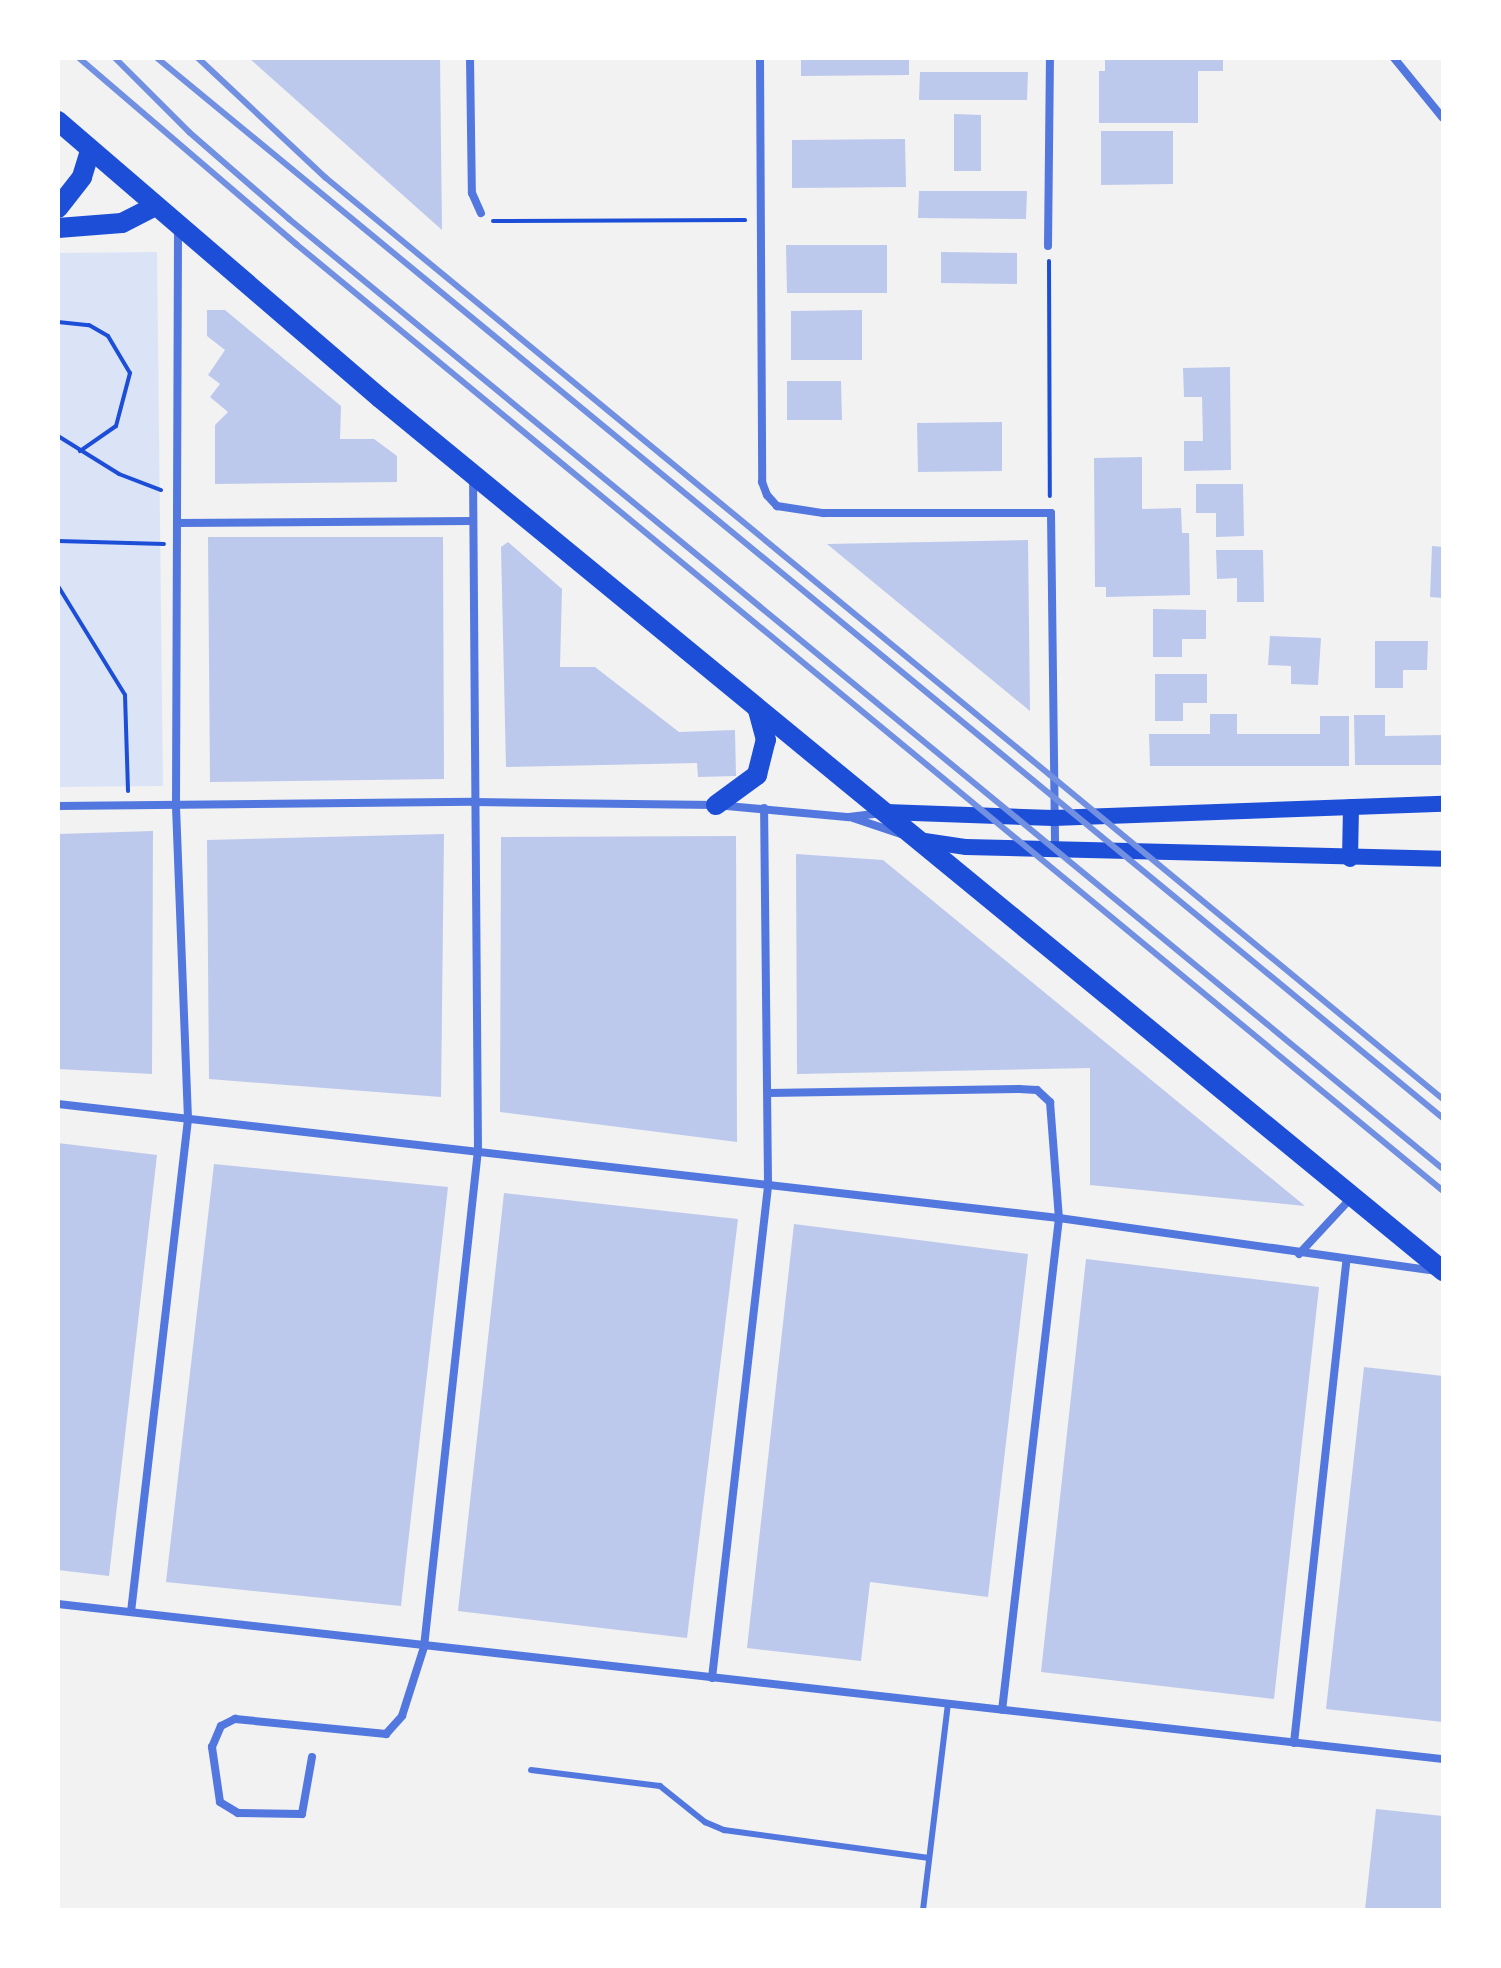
<!DOCTYPE html>
<style>
body{margin:0}
#map{position:relative;width:1501px;height:1968px;overflow:hidden;background:#f2f2f2;font-family:"Golos Text",sans-serif}
div>[style]{position:absolute}
.green>*{inset:0;background:#dbe4f7}
.building>*{inset:0;background:#bdc9ec}
.path>*{height:4px;margin:-2px;padding:0 2px;transform-origin:2px;border-radius:2px;background:#1d4ed8}
.service>*{height:6px;margin:-3px;padding:0 3px;transform-origin:3px;border-radius:3px;background:#5277de}
.minor>*{height:8px;margin:-4px;padding:0 4px;transform-origin:4px;border-radius:4px;background:#5277de}
.secondary>*{height:16px;margin:-8px;padding:0 8px;transform-origin:8px;border-radius:8px;background:#1d4ed8}
.primary>*{height:20px;margin:-10px;padding:0 10px;transform-origin:10px;border-radius:10px;background:#1d4ed8}
.rail>*{height:6px;margin:-3px;padding:0 3px;transform-origin:3px;border-radius:3px;background:#7290e2}
span{translate:-50% -50%;white-space:nowrap;text-align:center;line-height:1.15;-webkit-text-stroke:6px #fff;paint-order:stroke}
.frame{position:absolute;inset:0;border:60px solid #fff;pointer-events:none}
</style>
<div id="map">
<div class="green">
<div style="clip-path:polygon(157px 252px,163px 786px,58px 787px,58px 253px)"></div>
</div>
<div class="building">
<div style="clip-path:polygon(249px 58px,440px 58px,442px 230px)"></div>
<div style="clip-path:polygon(801px 58px,909px 58px,909px 75px,801px 76px)"></div>
<div style="clip-path:polygon(1105px 58px,1223px 58px,1223px 71px,1198px 71px,1198px 123px,1099px 123px,1099px 71px,1105px 71px)"></div>
<div style="clip-path:polygon(920px 72px,1028px 72px,1027px 100px,919px 100px)"></div>
<div style="clip-path:polygon(954px 114px,981px 115px,981px 171px,954px 171px)"></div>
<div style="clip-path:polygon(1101px 131px,1173px 131px,1173px 184px,1101px 185px)"></div>
<div style="clip-path:polygon(905px 139px,906px 187px,792px 188px,792px 140px)"></div>
<div style="clip-path:polygon(919px 191px,1027px 191px,1026px 219px,918px 218px)"></div>
<div style="clip-path:polygon(786px 245px,887px 245px,887px 293px,787px 293px)"></div>
<div style="clip-path:polygon(941px 252px,1017px 253px,1017px 284px,941px 283px)"></div>
<div style="clip-path:polygon(207px 310px,225px 310px,341px 406px,340px 439px,374px 439px,397px 456px,397px 482px,215px 484px,215px 425px,228px 412px,210px 397px,220px 384px,208px 375px,225px 350px,207px 336px)"></div>
<div style="clip-path:polygon(862px 310px,862px 360px,791px 360px,791px 311px)"></div>
<div style="clip-path:polygon(1230px 367px,1231px 470px,1184px 471px,1184px 441px,1203px 441px,1202px 397px,1184px 397px,1183px 368px)"></div>
<div style="clip-path:polygon(787px 381px,841px 381px,842px 420px,787px 420px)"></div>
<div style="clip-path:polygon(1002px 422px,1002px 471px,918px 472px,917px 423px)"></div>
<div style="clip-path:polygon(1142px 457px,1142px 509px,1181px 508px,1182px 533px,1189px 533px,1190px 595px,1106px 597px,1106px 587px,1095px 587px,1094px 458px)"></div>
<div style="clip-path:polygon(1196px 484px,1243px 484px,1244px 536px,1216px 537px,1216px 513px,1196px 513px)"></div>
<div style="clip-path:polygon(208px 537px,443px 537px,444px 779px,210px 782px)"></div>
<div style="clip-path:polygon(1028px 540px,1030px 711px,827px 544px)"></div>
<div style="clip-path:polygon(508px 542px,562px 589px,560px 667px,595px 667px,679px 732px,735px 730px,736px 776px,698px 777px,697px 763px,506px 767px,501px 547px)"></div>
<div style="clip-path:polygon(1432px 546px,1443px 547px,1443px 598px,1430px 597px)"></div>
<div style="clip-path:polygon(1216px 550px,1263px 550px,1264px 602px,1237px 602px,1237px 578px,1217px 579px)"></div>
<div style="clip-path:polygon(1153px 609px,1206px 610px,1206px 639px,1182px 639px,1182px 657px,1153px 657px)"></div>
<div style="clip-path:polygon(1270px 636px,1321px 638px,1318px 685px,1291px 684px,1291px 666px,1268px 665px)"></div>
<div style="clip-path:polygon(1375px 641px,1428px 641px,1427px 670px,1403px 670px,1403px 688px,1375px 688px)"></div>
<div style="clip-path:polygon(1155px 674px,1207px 674px,1207px 703px,1183px 703px,1183px 721px,1155px 721px)"></div>
<div style="clip-path:polygon(1210px 714px,1237px 714px,1237px 734px,1320px 734px,1320px 716px,1349px 716px,1349px 766px,1150px 766px,1149px 734px,1210px 734px)"></div>
<div style="clip-path:polygon(1354px 715px,1385px 715px,1385px 736px,1443px 735px,1443px 765px,1355px 765px)"></div>
<div style="clip-path:polygon(153px 831px,152px 1074px,58px 1069px,58px 834px)"></div>
<div style="clip-path:polygon(444px 834px,441px 1097px,209px 1079px,207px 840px)"></div>
<div style="clip-path:polygon(736px 836px,737px 1142px,500px 1112px,501px 837px)"></div>
<div style="clip-path:polygon(796px 854px,883px 860px,1305px 1206px,1090px 1185px,1090px 1068px,797px 1074px)"></div>
<div style="clip-path:polygon(58px 1143px,157px 1155px,109px 1576px,58px 1570px)"></div>
<div style="clip-path:polygon(214px 1164px,448px 1187px,401px 1606px,166px 1582px)"></div>
<div style="clip-path:polygon(504px 1193px,738px 1219px,687px 1638px,458px 1611px)"></div>
<div style="clip-path:polygon(794px 1224px,1028px 1254px,988px 1597px,870px 1582px,861px 1661px,747px 1648px)"></div>
<div style="clip-path:polygon(1086px 1259px,1319px 1287px,1274px 1699px,1041px 1672px)"></div>
<div style="clip-path:polygon(1364px 1367px,1443px 1376px,1443px 1722px,1326px 1709px)"></div>
<div style="clip-path:polygon(1376px 1809px,1443px 1816px,1443px 1910px,1365px 1910px)"></div>
</div>
<div class="path">
<div style="left:493px;top:221px;width:252px;rotate:-0.2deg"></div>
<div style="left:1049px;top:261px;width:235px;rotate:89.8deg"></div>
<div style="left:58px;top:322px;width:31px;rotate:6deg"></div>
<div style="left:89px;top:325px;width:22px;rotate:30deg"></div>
<div style="left:108px;top:336px;width:43px;rotate:59.3deg"></div>
<div style="left:130px;top:373px;width:55px;rotate:104.8deg"></div>
<div style="left:116px;top:426px;width:44px;rotate:145.2deg"></div>
<div style="left:58px;top:436px;width:72px;rotate:31.9deg"></div>
<div style="left:119px;top:474px;width:45px;rotate:20.9deg"></div>
<div style="left:58px;top:541px;width:106px;rotate:1.6deg"></div>
<div style="left:58px;top:586px;width:128px;rotate:58.4deg"></div>
<div style="left:125px;top:695px;width:96px;rotate:88.2deg"></div>
</div>
<div class="service">
<div style="left:531px;top:1770px;width:130px;rotate:7.1deg"></div>
<div style="left:660px;top:1786px;width:58px;rotate:38.7deg"></div>
<div style="left:705px;top:1822px;width:21px;rotate:23deg"></div>
<div style="left:724px;top:1830px;width:207px;rotate:7.8deg"></div>
<div style="left:923px;top:1910px;width:208px;rotate:-83.1deg"></div>
</div>
<div class="minor">
<div style="left:470px;top:58px;width:135px;rotate:89.2deg"></div>
<div style="left:472px;top:193px;width:22px;rotate:66deg"></div>
<div style="left:760px;top:58px;width:424px;rotate:89.7deg"></div>
<div style="left:762px;top:482px;width:14px;rotate:69deg"></div>
<div style="left:767px;top:495px;width:15px;rotate:48deg"></div>
<div style="left:777px;top:506px;width:47px;rotate:8.7deg"></div>
<div style="left:823px;top:513px;width:228px"></div>
<div style="left:1051px;top:513px;width:336px;rotate:89.3deg"></div>
<div style="left:1394px;top:58px;width:77px;rotate:50.8deg"></div>
<div style="left:1048px;top:246px;width:188px;rotate:-89.4deg"></div>
<div style="left:177px;top:523px;width:296px;rotate:-0.4deg"></div>
<div style="left:58px;top:806px;width:415px;rotate:-0.6deg"></div>
<div style="left:473px;top:802px;width:243px;rotate:0.7deg"></div>
<div style="left:716px;top:805px;width:134px;rotate:5.2deg"></div>
<div style="left:849px;top:817px;width:31px;rotate:-7deg"></div>
<div style="left:853px;top:818px;width:51px;rotate:18.4deg"></div>
<div style="left:768px;top:1093px;width:251px;rotate:-0.9deg"></div>
<div style="left:1019px;top:1089px;width:18px;rotate:3deg"></div>
<div style="left:1037px;top:1090px;width:18px;rotate:43deg"></div>
<div style="left:1050px;top:1102px;width:116px;rotate:85.6deg"></div>
<div style="left:1059px;top:1218px;width:495px;rotate:96.6deg"></div>
<div style="left:58px;top:1104px;width:1007px;rotate:6.5deg"></div>
<div style="left:1059px;top:1218px;width:380px;rotate:8deg"></div>
<div style="left:1299px;top:1254px;width:78px;rotate:-47.1deg"></div>
<div style="left:58px;top:1604px;width:1394px;rotate:6.39deg"></div>
<div style="left:131px;top:1612px;width:496px;rotate:-83.4deg"></div>
<div style="left:188px;top:1119px;width:314px;rotate:-92.2deg"></div>
<div style="left:176px;top:805px;width:575px;rotate:-89.8deg"></div>
<div style="left:712px;top:1678px;width:498px;rotate:-83.5deg"></div>
<div style="left:768px;top:1183px;width:375px;rotate:-90.6deg"></div>
<div style="left:1294px;top:1743px;width:484px;rotate:-83.8deg"></div>
<div style="left:312px;top:1757px;width:58px;rotate:100deg"></div>
<div style="left:302px;top:1814px;width:64px;rotate:-179.1deg"></div>
<div style="left:238px;top:1813px;width:21px;rotate:-149deg"></div>
<div style="left:220px;top:1802px;width:56px;rotate:-98.3deg"></div>
<div style="left:212px;top:1747px;width:23px;rotate:-67deg"></div>
<div style="left:221px;top:1726px;width:16px;rotate:-27deg"></div>
<div style="left:235px;top:1719px;width:152px;rotate:5.7deg"></div>
<div style="left:386px;top:1734px;width:24px;rotate:-48deg"></div>
<div style="left:402px;top:1716px;width:72px;rotate:-72.3deg"></div>
<div style="left:424px;top:1647px;width:498px;rotate:-83.8deg"></div>
<div style="left:478px;top:1152px;width:675px;rotate:-90.42deg"></div>
</div>
<div class="secondary">
<div style="left:886px;top:812px;width:167px;rotate:2.1deg"></div>
<div style="left:1053px;top:818px;width:390px;rotate:-2.1deg"></div>
<div style="left:918px;top:840px;width:49px;rotate:8.3deg"></div>
<div style="left:966px;top:847px;width:477px;rotate:1.4deg"></div>
<div style="left:1350px;top:859px;width:52px;rotate:-88.9deg"></div>
</div>
<div class="primary">
<div style="left:58px;top:121px;width:425px;rotate:40.7deg"></div>
<div style="left:380px;top:398px;width:1376px;rotate:39.39deg"></div>
<div style="left:58px;top:208px;width:39px;rotate:-52deg"></div>
<div style="left:82px;top:177px;width:27px;rotate:-73deg"></div>
<div style="left:58px;top:228px;width:64px;rotate:-4.5deg"></div>
<div style="left:122px;top:223px;width:35px;rotate:-27deg"></div>
<div style="left:716px;top:805px;width:51px;rotate:-36.2deg"></div>
<div style="left:757px;top:775px;width:36px;rotate:-76deg"></div>
<div style="left:766px;top:740px;width:31px;rotate:-105deg"></div>
</div>
<div class="rail">
<div style="left:79px;top:58px;width:286px;rotate:40.6deg"></div>
<div style="left:296px;top:244px;width:1487px;rotate:39.54deg"></div>
<div style="left:115px;top:58px;width:105px;rotate:45deg"></div>
<div style="left:189px;top:132px;width:133px;rotate:41deg"></div>
<div style="left:289px;top:219px;width:1495px;rotate:39.46deg"></div>
<div style="left:157px;top:58px;width:1667px;rotate:39.5deg"></div>
<div style="left:198px;top:58px;width:175px;rotate:43.2deg"></div>
<div style="left:326px;top:178px;width:1448px;rotate:39.51deg"></div>
</div>
<div class="frame"></div>
</div>
